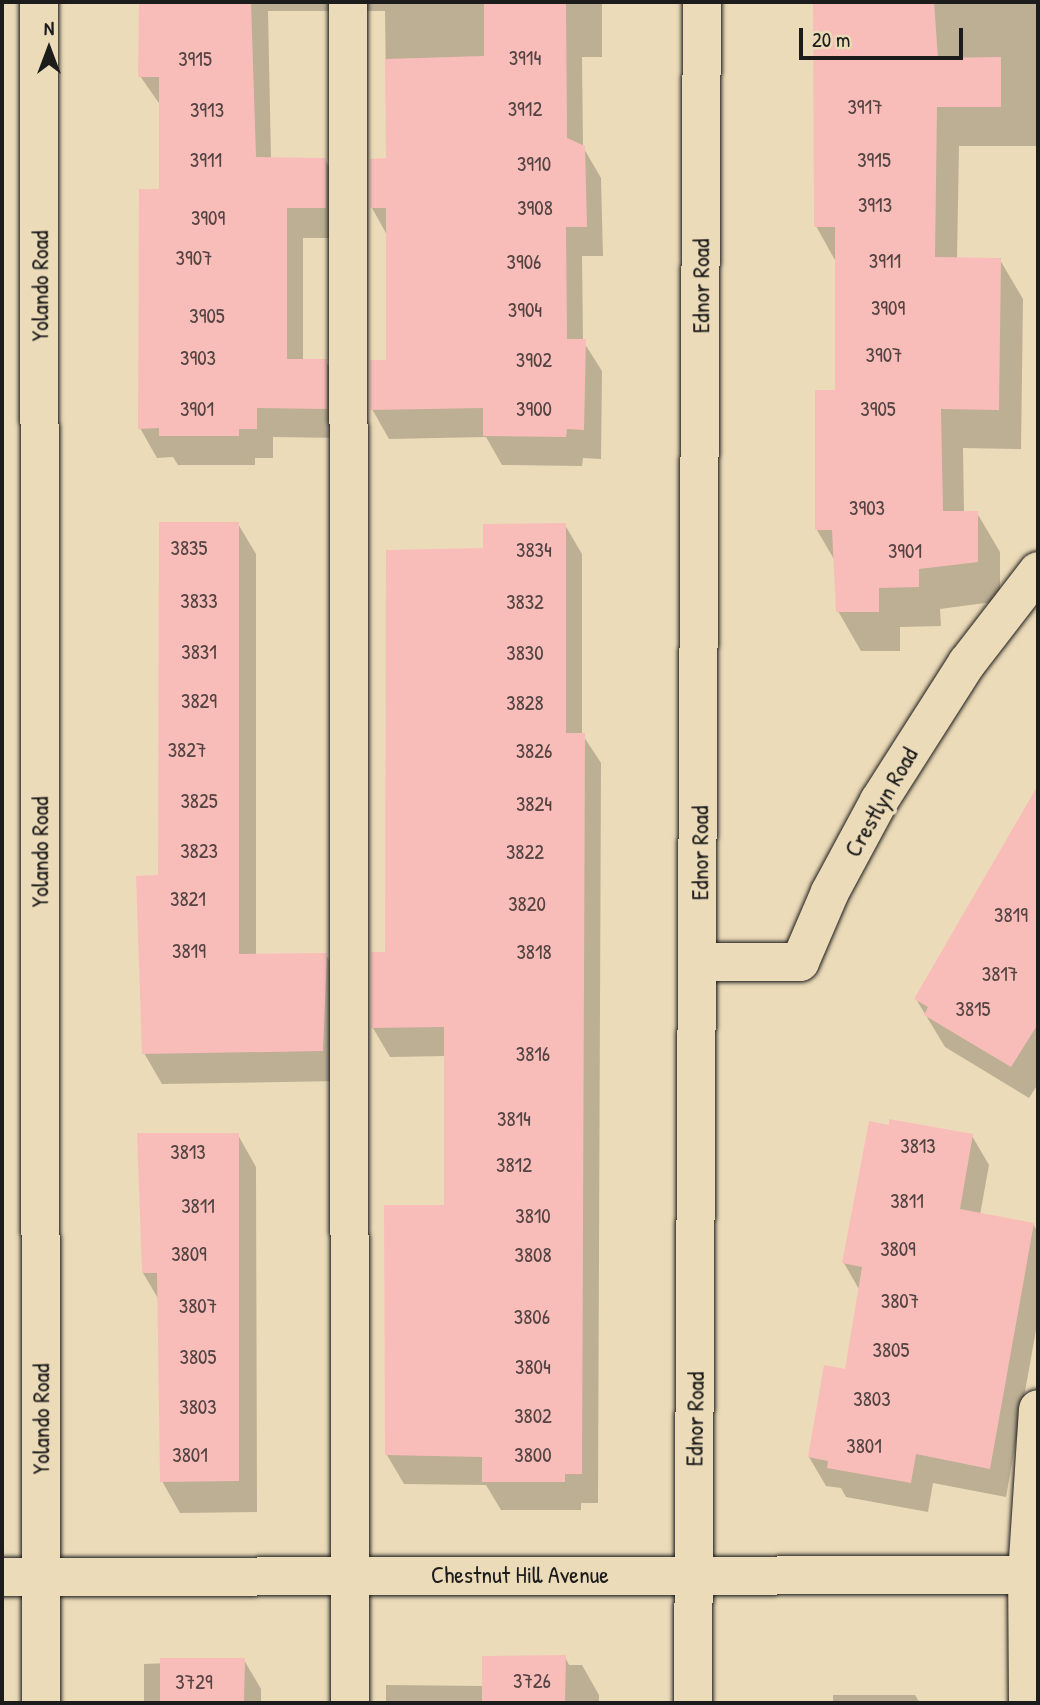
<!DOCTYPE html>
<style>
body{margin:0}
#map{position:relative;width:1040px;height:1705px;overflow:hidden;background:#ecdbb8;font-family:"Patrick Hand",sans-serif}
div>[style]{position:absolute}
.shadow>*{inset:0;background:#0003}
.building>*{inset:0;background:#f9bdb9}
.roads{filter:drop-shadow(0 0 2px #1c1c1c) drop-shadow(0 0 2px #1c1c1c)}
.minor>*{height:38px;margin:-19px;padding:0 19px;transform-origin:19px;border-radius:19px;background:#ecdbb8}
span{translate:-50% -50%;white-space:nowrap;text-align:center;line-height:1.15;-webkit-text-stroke:7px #ecdbb8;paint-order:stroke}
.number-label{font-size:21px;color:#534443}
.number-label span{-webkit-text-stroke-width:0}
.street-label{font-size:24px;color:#1c1c1c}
.frame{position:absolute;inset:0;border:4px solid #1c1c1c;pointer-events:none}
.north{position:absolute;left:14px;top:14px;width:70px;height:70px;-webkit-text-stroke:5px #ecdbb8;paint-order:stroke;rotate:0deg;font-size:19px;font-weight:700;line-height:28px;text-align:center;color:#1c1c1c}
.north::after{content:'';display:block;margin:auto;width:24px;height:32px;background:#1c1c1c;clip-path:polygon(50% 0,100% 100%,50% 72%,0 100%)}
.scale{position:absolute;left:799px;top:28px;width:164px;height:32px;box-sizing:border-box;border:4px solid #1c1c1c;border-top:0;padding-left:9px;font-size:21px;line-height:24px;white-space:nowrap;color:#1c1c1c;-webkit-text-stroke:5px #ecdbb8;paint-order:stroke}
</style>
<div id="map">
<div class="shadow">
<div style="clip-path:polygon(141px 2px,602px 2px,602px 57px,582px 57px,583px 147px,601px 178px,603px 256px,582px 256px,583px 341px,602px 371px,601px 459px,583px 458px,582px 466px,502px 465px,486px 437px,389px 439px,372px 409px,387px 362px,387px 235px,372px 208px,372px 161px,387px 160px,385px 11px,268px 11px,271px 159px,325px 160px,342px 190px,342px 238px,303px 238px,303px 361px,326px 361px,343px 391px,343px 438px,273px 437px,273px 458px,255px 458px,255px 465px,178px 465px,173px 457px,157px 458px,140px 428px,161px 191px,161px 106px,140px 76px)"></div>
<div style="clip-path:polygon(816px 2px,1038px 2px,1038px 146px,959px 146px,957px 259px,1000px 260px,1023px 299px,1021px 449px,963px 448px,964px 513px,977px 513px,1000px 552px,1000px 601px,940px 609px,941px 626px,900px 627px,900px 651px,861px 651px,838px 611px,835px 561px,817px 530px,836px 391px,836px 262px,816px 226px)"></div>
<div style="clip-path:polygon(238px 524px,256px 554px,256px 956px,326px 955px,344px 985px,340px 1081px,162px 1084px,144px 1053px,160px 877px)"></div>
<div style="clip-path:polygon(565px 525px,582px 554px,582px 734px,601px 763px,598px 1503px,581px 1503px,581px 1510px,501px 1510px,486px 1485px,404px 1484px,387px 1455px,446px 1207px,446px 1056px,390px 1057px,373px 1028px,485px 550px)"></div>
<div style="clip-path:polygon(1038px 792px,1038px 1084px,1029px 1098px,945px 1047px,916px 999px)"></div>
<div style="clip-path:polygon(238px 1135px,256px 1167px,257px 1512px,180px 1513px,162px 1481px,159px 1300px,143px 1273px)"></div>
<div style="clip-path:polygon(972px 1136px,989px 1165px,980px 1215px,1033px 1224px,1038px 1233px,1038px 1319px,1006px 1497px,933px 1483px,928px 1512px,846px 1497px,841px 1488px,826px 1486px,809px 1457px,846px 1371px,860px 1291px,844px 1263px)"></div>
<div style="clip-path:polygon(565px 1657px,569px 1665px,582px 1665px,599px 1695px,599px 1703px,386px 1703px,386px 1685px,484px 1686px)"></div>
<div style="clip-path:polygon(244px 1660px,261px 1689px,261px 1703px,144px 1703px,144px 1664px)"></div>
<div style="clip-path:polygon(833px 1695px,915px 1695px,920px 1703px,833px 1703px)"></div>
</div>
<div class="building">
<div style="clip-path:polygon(139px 2px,251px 2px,256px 157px,326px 158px,326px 208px,287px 208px,287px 359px,327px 359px,327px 409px,257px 408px,257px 429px,239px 429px,239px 436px,159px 436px,159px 428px,138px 429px,139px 189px,159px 189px,159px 77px,138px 77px)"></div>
<div style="clip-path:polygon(484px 2px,566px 2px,567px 138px,585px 146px,587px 227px,566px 227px,567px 339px,586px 339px,584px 430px,567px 429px,566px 437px,483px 436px,483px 408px,370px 410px,370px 360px,386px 360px,386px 208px,370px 208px,370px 159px,386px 158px,385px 59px,484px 56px)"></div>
<div style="clip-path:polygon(813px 2px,934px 2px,938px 58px,1001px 57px,1001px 107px,937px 107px,935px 257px,1001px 258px,999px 410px,941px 409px,943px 511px,978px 511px,978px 562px,919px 569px,919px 587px,879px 588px,879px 612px,836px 612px,832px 530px,815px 530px,815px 390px,835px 390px,835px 227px,814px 227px)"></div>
<div style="clip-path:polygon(159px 522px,239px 522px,239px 954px,327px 953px,323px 1051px,142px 1054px,136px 876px,158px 875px)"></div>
<div style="clip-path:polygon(566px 523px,566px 733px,585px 733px,582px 1474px,565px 1474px,565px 1482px,482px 1482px,482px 1457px,385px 1455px,384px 1205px,444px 1205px,444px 1027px,371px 1028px,371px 952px,385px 952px,386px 550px,483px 548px,483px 524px)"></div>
<div style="clip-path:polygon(1038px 785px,1038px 1024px,1011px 1067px,924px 1015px,928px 1007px,914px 999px)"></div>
<div style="clip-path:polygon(889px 1119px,973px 1134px,960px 1209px,1034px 1223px,990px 1469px,916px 1454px,911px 1483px,827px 1468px,828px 1461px,808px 1457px,824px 1365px,845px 1369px,862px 1267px,842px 1263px,869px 1121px,889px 1125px)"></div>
<div style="clip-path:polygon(137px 1133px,239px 1133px,239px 1481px,160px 1482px,157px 1273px,142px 1273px)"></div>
<div style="clip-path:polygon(566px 1655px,565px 1703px,482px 1703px,482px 1656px)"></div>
<div style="clip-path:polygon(160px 1658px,245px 1658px,244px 1703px,160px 1703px)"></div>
</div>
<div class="roads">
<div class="minor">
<div style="left:39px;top:2px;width:1701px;rotate:89.93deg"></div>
<div style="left:348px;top:2px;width:1701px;rotate:89.93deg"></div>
<div style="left:700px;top:962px;width:100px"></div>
<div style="left:800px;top:962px;width:76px;rotate:-66.8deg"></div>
<div style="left:830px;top:892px;width:103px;rotate:-61.7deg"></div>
<div style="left:879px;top:801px;width:164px;rotate:-57.5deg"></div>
<div style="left:967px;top:663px;width:116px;rotate:-52.3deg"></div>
<div style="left:2px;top:1577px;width:1036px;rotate:-0.11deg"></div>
<div style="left:693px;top:1703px;width:1701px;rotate:-89.7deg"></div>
<div style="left:1028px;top:1703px;width:128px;rotate:-90.4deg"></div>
<div style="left:1027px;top:1575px;width:166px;rotate:-86.2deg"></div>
</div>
</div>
<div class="number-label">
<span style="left:525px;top:58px">3914</span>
<span style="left:195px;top:59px">3915</span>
<span style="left:865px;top:107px">3917</span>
<span style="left:525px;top:109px">3912</span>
<span style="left:207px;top:110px">3913</span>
<span style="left:206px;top:160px">3911</span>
<span style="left:874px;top:160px">3915</span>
<span style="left:534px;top:164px">3910</span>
<span style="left:875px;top:205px">3913</span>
<span style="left:535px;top:208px">3908</span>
<span style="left:208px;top:218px">3909</span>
<span style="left:194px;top:258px">3907</span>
<span style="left:885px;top:261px">3911</span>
<span style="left:524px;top:262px">3906</span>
<span style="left:888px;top:308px">3909</span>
<span style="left:525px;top:310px">3904</span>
<span style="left:207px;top:316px">3905</span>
<span style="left:884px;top:355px">3907</span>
<span style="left:198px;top:358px">3903</span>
<span style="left:534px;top:360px">3902</span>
<span style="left:197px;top:409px">3901</span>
<span style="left:534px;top:409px">3900</span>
<span style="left:878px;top:409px">3905</span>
<span style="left:867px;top:508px">3903</span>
<span style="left:189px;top:548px">3835</span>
<span style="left:534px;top:550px">3834</span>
<span style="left:905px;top:551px">3901</span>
<span style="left:199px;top:601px">3833</span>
<span style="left:525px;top:602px">3832</span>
<span style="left:199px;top:652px">3831</span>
<span style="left:525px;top:653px">3830</span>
<span style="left:199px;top:701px">3829</span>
<span style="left:525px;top:703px">3828</span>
<span style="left:187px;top:750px">3827</span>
<span style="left:534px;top:751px">3826</span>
<span style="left:199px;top:801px">3825</span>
<span style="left:534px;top:804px">3824</span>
<span style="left:199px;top:851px">3823</span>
<span style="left:525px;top:852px">3822</span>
<span style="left:188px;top:899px">3821</span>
<span style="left:527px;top:904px">3820</span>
<span style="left:1011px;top:915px">3819</span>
<span style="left:189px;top:951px">3819</span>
<span style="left:534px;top:952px">3818</span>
<span style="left:1000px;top:974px">3817</span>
<span style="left:973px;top:1009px">3815</span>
<span style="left:533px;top:1054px">3816</span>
<span style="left:514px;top:1119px">3814</span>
<span style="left:918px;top:1146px">3813</span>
<span style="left:188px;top:1152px">3813</span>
<span style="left:514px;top:1165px">3812</span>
<span style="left:907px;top:1201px">3811</span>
<span style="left:198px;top:1206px">3811</span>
<span style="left:533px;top:1216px">3810</span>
<span style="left:898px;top:1249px">3809</span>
<span style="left:189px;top:1254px">3809</span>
<span style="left:533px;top:1255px">3808</span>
<span style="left:900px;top:1301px">3807</span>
<span style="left:198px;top:1306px">3807</span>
<span style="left:532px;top:1317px">3806</span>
<span style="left:891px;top:1350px">3805</span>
<span style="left:198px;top:1357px">3805</span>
<span style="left:533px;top:1367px">3804</span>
<span style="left:872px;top:1399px">3803</span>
<span style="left:198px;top:1407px">3803</span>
<span style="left:533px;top:1416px">3802</span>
<span style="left:864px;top:1446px">3801</span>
<span style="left:190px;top:1455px">3801</span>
<span style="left:533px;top:1455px">3800</span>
<span style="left:532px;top:1681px">3726</span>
<span style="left:194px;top:1682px">3729</span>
</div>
<div class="street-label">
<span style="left:40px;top:286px;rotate:-90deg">Yolando Road</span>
<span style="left:701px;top:286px;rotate:-90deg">Ednor Road</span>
<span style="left:881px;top:802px;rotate:-60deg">Crestlyn Road</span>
<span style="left:40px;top:852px;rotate:-90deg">Yolando Road</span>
<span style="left:700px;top:853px;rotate:-90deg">Ednor Road</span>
<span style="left:41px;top:1419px;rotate:-90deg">Yolando Road</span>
<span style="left:695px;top:1419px;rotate:-89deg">Ednor Road</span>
<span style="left:520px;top:1575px">Chestnut Hill Avenue</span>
</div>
<div class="frame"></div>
<div class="north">N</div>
<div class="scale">20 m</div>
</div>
